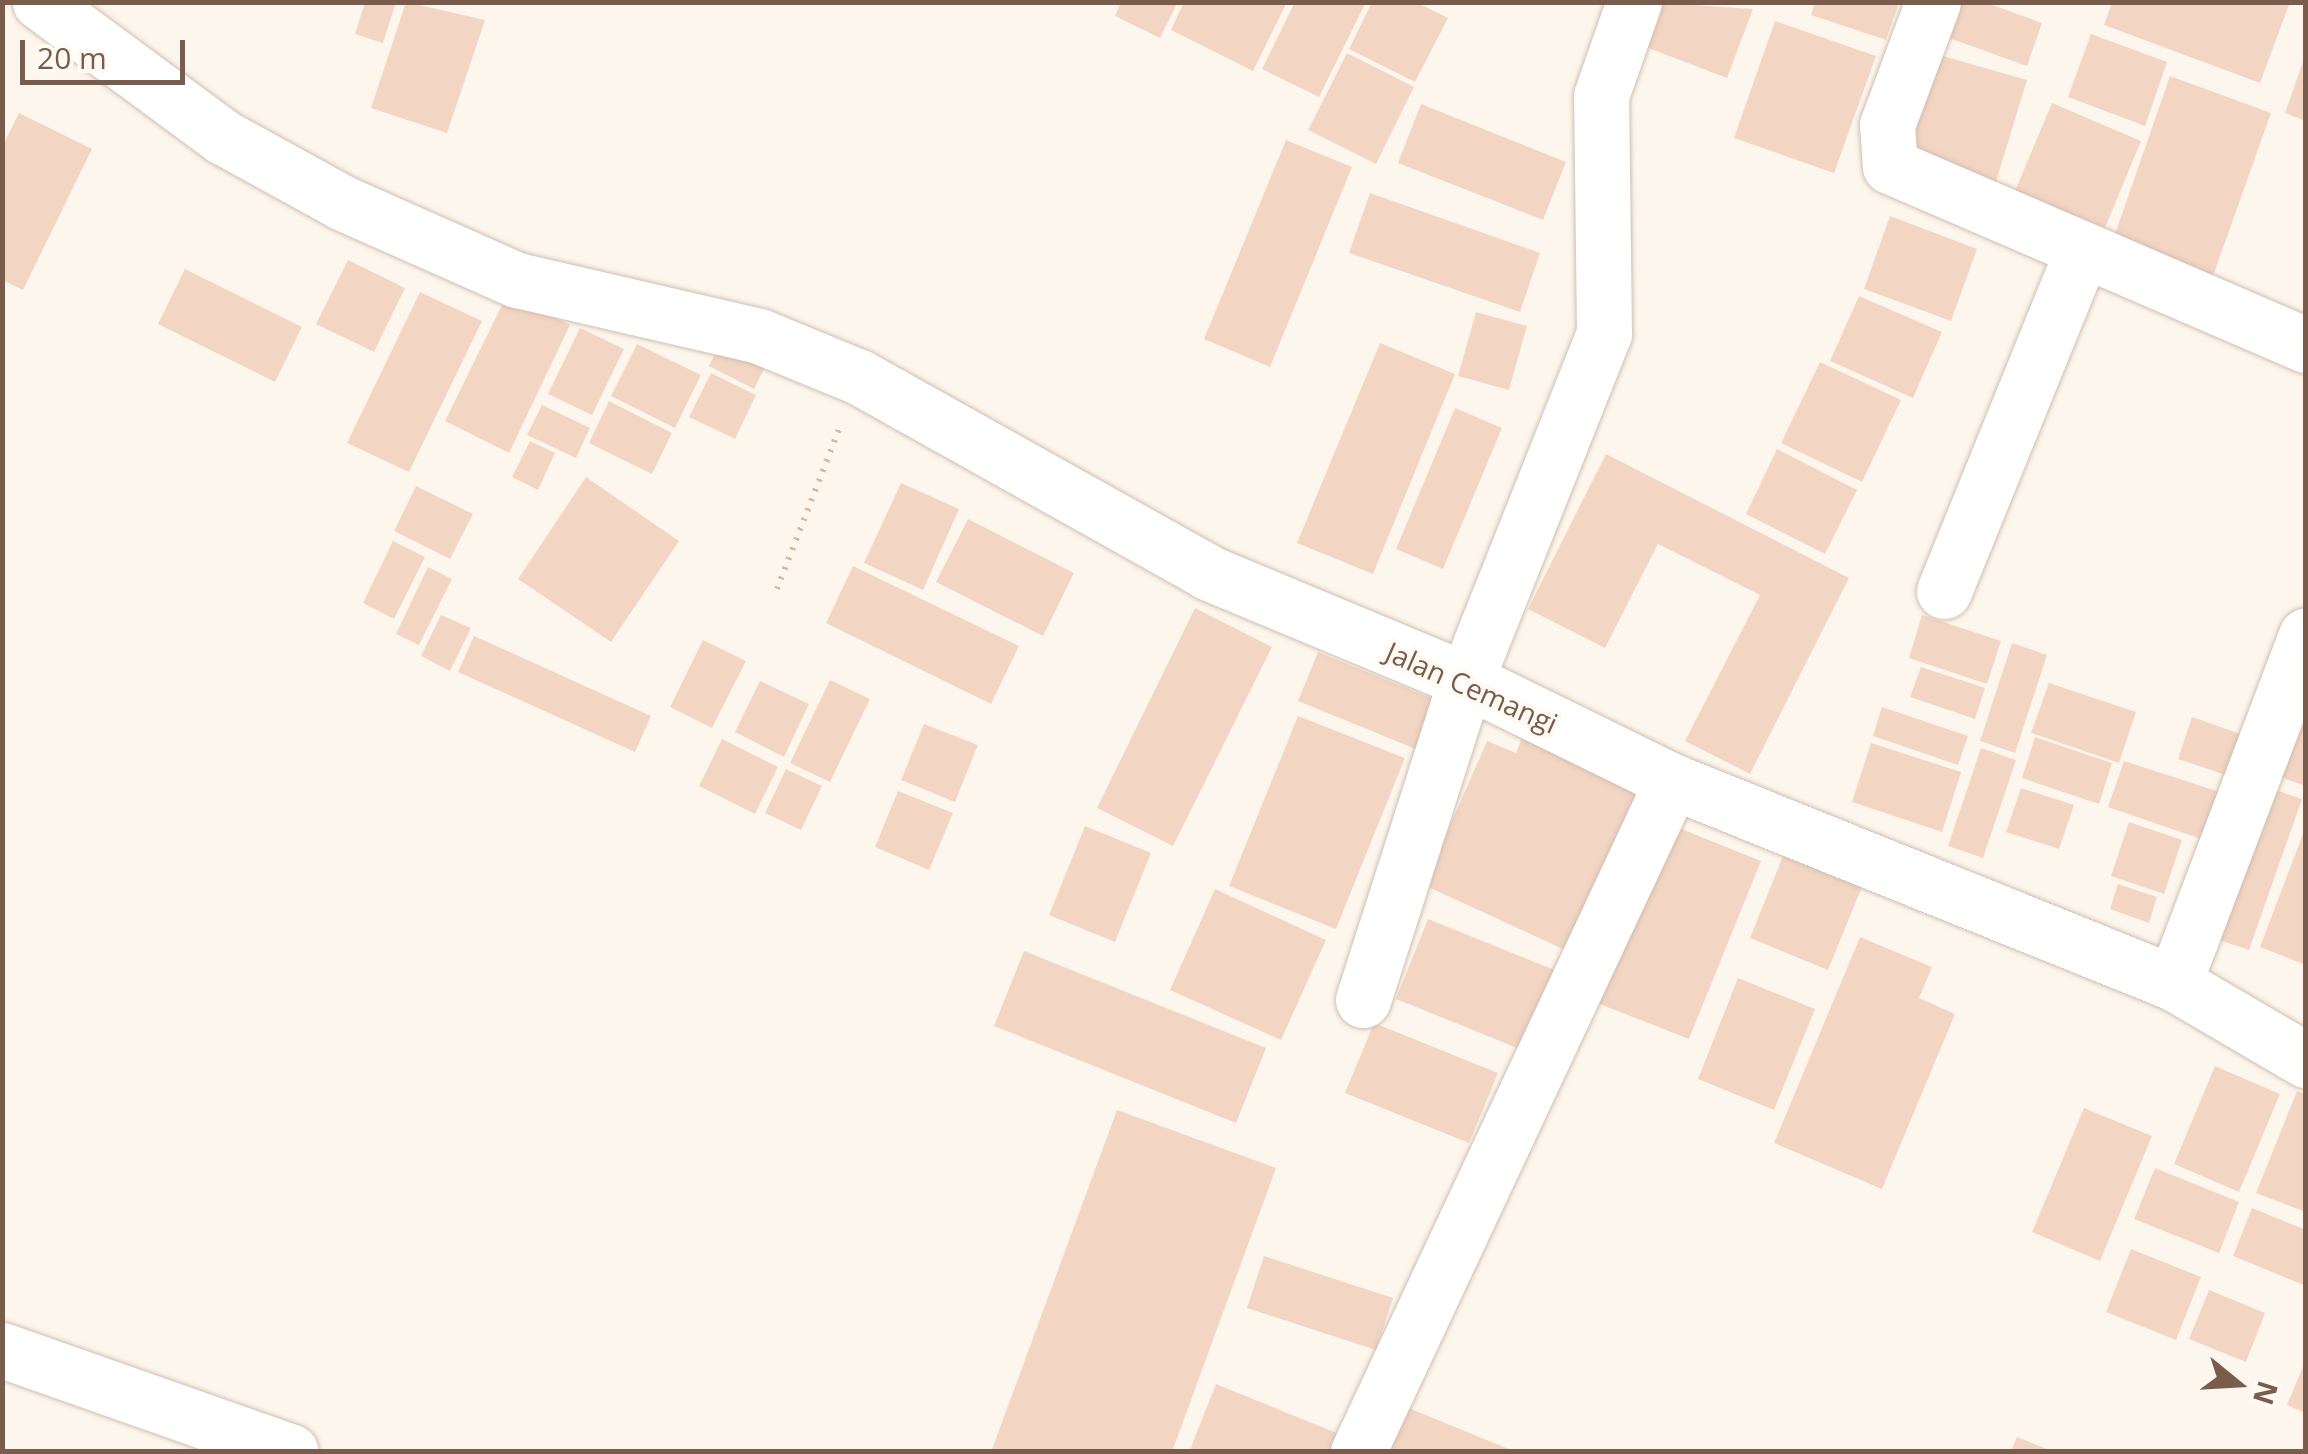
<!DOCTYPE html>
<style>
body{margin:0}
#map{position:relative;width:2308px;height:1454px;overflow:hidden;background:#fdf6ec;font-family:"Open Sans",sans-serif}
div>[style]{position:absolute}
.building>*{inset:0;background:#f3d5c3}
.path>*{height:6px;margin-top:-3px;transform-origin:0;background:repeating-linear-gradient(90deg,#d9b8a5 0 2.5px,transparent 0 10.5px)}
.roads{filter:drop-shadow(0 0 2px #d1beb0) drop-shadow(0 0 2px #d1beb0)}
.minor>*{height:55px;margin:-27.5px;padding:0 27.5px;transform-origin:27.5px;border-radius:27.5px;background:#fff}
span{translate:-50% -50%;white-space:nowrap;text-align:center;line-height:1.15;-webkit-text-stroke:8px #fffaf3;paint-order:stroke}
.street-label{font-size:28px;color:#7a5c4d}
.frame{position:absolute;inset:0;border:5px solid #7a5c4d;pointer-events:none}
.north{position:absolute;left:2188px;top:1334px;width:100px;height:100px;-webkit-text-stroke:8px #fffaf3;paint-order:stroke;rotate:108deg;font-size:28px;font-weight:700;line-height:40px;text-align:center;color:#7a5c4d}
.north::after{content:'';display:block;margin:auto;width:35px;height:45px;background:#7a5c4d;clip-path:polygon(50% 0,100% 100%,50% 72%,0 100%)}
.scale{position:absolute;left:20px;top:40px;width:165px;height:45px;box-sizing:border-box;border:5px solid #7a5c4d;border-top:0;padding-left:12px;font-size:30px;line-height:35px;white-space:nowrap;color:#7a5c4d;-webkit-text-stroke:8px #fffaf3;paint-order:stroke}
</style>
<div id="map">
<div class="building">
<div style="clip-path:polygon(365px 2px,396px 2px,383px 43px,355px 34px)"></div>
<div style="clip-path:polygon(406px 2px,485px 20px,447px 133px,371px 108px)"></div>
<div style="clip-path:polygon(1121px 2px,1178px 2px,1160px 38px,1115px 16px)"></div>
<div style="clip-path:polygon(1184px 2px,1287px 2px,1253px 71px,1171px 30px)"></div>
<div style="clip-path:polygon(1295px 2px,1366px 2px,1319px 97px,1262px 69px)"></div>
<div style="clip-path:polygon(1372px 2px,1416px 2px,1448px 18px,1415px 82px,1349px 49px)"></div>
<div style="clip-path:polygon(1646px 2px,1753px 9px,1727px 78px,1630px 41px)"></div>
<div style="clip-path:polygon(1815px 2px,1899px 2px,1886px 40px,1811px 15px)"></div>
<div style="clip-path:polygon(1934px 2px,1984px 2px,2042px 23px,2027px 66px,1924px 29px)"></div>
<div style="clip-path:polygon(2112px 2px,2290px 2px,2260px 83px,2104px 25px)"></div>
<div style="clip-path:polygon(1775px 21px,1876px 56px,1834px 173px,1734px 138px)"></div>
<div style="clip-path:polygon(2091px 34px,2167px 62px,2145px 126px,2068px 97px)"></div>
<div style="clip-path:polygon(1922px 50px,2027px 80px,1995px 185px,1891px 155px)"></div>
<div style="clip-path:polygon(1347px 53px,1414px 87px,1376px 164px,1308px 130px)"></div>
<div style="clip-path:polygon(2305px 56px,2306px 56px,2306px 121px,2285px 113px)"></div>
<div style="clip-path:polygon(2170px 76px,2271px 113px,2213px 276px,2113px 240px)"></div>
<div style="clip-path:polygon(2052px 103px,2141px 141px,2105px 228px,2015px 191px)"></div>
<div style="clip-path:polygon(1421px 104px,1566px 162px,1543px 220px,1398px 163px)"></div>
<div style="clip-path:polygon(19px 113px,92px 149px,23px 290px,2px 280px,2px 147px)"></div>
<div style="clip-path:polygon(1286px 140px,1352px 167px,1270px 367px,1204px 339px)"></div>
<div style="clip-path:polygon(1370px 193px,1540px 253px,1520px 312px,1349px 253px)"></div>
<div style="clip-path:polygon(1890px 216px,1977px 249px,1951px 321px,1864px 289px)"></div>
<div style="clip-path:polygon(348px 260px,405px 288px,374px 352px,316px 324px)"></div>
<div style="clip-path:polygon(185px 269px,302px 327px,275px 382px,158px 324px)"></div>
<div style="clip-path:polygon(420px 292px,482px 321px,409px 472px,347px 443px)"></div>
<div style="clip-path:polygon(507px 295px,570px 325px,509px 453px,445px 421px)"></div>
<div style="clip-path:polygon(1859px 296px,1942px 332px,1913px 398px,1830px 361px)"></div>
<div style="clip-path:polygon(1476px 312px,1527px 326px,1509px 390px,1458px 376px)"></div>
<div style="clip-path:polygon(580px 328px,624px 349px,592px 415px,548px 394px)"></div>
<div style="clip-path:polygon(726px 331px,772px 353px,754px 389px,709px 366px)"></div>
<div style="clip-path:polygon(1380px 343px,1455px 374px,1373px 574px,1297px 543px)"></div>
<div style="clip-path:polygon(637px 344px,701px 375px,675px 428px,611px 396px)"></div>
<div style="clip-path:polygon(1820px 362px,1901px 400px,1862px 482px,1781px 443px)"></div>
<div style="clip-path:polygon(711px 373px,756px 395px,735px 439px,689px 417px)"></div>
<div style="clip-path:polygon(609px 401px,672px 433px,652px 474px,589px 443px)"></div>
<div style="clip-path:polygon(542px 405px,590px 428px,576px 458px,527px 435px)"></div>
<div style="clip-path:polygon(1455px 408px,1502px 428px,1443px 569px,1396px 549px)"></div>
<div style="clip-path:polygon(530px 441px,555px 453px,538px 490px,512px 477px)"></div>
<div style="clip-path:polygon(1777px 449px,1857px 490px,1825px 554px,1746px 514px)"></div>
<div style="clip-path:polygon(1606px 454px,1849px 578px,1750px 774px,1685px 741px,1760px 595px,1658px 544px,1605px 648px,1528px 609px)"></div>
<div style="clip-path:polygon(586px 477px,679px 541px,611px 642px,518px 579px)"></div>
<div style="clip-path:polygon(901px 483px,959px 509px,923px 590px,864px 563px)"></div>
<div style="clip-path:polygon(416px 486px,473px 514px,450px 559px,394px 531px)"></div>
<div style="clip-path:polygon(968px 519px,1074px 573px,1043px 636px,936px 582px)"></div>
<div style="clip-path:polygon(393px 541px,425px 557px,394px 619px,363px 603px)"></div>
<div style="clip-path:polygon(853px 566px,1019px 646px,991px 704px,826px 623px)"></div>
<div style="clip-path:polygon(428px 567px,452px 579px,419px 645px,396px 634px)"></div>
<div style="clip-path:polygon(1195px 608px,1272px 647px,1173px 846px,1097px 808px)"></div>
<div style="clip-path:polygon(441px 615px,471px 628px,450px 671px,421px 656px)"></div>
<div style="clip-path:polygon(1922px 615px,2001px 641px,1987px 684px,1909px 658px)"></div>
<div style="clip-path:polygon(474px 636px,651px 716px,635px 752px,458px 672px)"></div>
<div style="clip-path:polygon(703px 640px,746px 661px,712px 728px,670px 707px)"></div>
<div style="clip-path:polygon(2012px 643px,2047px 655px,2015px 753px,1980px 741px)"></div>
<div style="clip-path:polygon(1318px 652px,1443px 703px,1423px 752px,1298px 701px)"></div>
<div style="clip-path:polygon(2306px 653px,2306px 786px,2262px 771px)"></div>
<div style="clip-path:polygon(1921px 667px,1985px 688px,1975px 719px,1910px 697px)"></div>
<div style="clip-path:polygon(830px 680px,870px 699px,830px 782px,790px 763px)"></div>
<div style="clip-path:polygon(760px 681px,809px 704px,784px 757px,735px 732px)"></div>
<div style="clip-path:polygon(2049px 683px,2136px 712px,2119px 763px,2031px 733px)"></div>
<div style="clip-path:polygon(1882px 707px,1968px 736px,1958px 765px,1873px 736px)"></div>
<div style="clip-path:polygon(1298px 716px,1405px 758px,1336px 929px,1229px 886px)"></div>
<div style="clip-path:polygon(2192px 717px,2255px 739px,2241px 780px,2178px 759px)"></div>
<div style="clip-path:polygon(924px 724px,978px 745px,955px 802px,901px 780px)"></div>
<div style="clip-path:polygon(1523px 735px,1647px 785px,1576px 955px,1424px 885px,1487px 741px,1516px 753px)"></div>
<div style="clip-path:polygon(2035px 737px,2112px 763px,2099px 804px,2022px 778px)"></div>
<div style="clip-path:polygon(722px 739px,778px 767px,755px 814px,699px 786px)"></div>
<div style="clip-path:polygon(1871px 743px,1961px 772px,1942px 832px,1852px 802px)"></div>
<div style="clip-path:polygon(1981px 748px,2016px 760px,1983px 858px,1948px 846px)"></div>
<div style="clip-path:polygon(2124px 761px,2220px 792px,2204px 840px,2108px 807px)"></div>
<div style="clip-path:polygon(786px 769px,822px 786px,801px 830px,765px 813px)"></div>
<div style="clip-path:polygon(2258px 784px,2302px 799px,2249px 950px,2205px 935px)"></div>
<div style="clip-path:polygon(2021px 788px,2074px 805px,2059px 849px,2006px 832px)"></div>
<div style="clip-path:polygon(898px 791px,953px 813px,929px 870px,875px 847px)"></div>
<div style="clip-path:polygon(2129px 822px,2182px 840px,2164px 894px,2111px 876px)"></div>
<div style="clip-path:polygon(1669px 824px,1761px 861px,1689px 1039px,1597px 1003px)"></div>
<div style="clip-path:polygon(1085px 826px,1151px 853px,1115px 942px,1049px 915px)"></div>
<div style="clip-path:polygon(2306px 826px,2306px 965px,2260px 947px)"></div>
<div style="clip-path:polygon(1783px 856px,1862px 887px,1828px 970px,1750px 938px)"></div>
<div style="clip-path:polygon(2118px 884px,2157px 897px,2149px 923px,2110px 909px)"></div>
<div style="clip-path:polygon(1215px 889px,1326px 940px,1281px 1040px,1170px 990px)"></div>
<div style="clip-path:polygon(1428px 919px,1562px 973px,1530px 1053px,1396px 999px)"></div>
<div style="clip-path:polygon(1860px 937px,1932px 967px,1919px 998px,1955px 1014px,1882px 1189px,1774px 1143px)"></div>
<div style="clip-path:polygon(1024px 951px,1266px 1048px,1236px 1123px,994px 1026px)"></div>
<div style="clip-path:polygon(1738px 978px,1815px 1009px,1774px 1110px,1698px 1079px)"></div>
<div style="clip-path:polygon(1374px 1023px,1498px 1073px,1469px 1143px,1345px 1093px)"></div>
<div style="clip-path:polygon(2215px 1066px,2280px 1094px,2239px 1192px,2174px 1164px)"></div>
<div style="clip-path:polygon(2297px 1091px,2306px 1094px,2306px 1212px,2256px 1193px)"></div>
<div style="clip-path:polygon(2084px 1108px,2152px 1136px,2100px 1261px,2032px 1232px)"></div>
<div style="clip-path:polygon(1117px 1110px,1276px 1168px,1172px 1452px,991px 1452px)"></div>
<div style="clip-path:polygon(2155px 1168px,2239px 1202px,2219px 1253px,2134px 1219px)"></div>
<div style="clip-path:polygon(2252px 1208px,2306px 1230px,2306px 1286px,2233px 1256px)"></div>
<div style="clip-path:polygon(2131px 1249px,2201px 1277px,2176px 1340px,2106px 1312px)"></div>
<div style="clip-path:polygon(1264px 1256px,1393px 1298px,1376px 1350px,1247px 1308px)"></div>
<div style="clip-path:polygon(2209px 1290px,2265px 1313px,2246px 1362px,2189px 1339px)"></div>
<div style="clip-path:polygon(2306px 1359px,2306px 1413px,2287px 1405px)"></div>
<div style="clip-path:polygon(1216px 1384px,1344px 1436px,1337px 1452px,1189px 1452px)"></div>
<div style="clip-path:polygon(1406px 1407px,1516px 1452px,1388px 1452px)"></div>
<div style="clip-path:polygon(2017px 1437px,2052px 1451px,2052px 1452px,2011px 1452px)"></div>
</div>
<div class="path">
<div style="left:777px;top:589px;width:172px;rotate:-68.8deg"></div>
</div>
<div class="roads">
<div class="minor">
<div style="left:40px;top:2px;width:227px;rotate:36.4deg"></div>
<div style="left:223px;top:137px;width:137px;rotate:28.8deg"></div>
<div style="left:343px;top:203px;width:190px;rotate:23.9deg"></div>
<div style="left:517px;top:280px;width:248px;rotate:13deg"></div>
<div style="left:759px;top:336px;width:108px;rotate:22.3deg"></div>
<div style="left:859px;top:377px;width:401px;rotate:29.2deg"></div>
<div style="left:1209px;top:573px;width:278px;rotate:22.6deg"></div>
<div style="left:1466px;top:680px;width:229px;rotate:26.1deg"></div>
<div style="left:1672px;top:781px;width:541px;rotate:21.92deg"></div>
<div style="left:2174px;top:983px;width:153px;rotate:30.3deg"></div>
<div style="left:1933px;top:2px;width:131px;rotate:110.5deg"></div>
<div style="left:1887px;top:125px;width:41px;rotate:85.8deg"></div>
<div style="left:1890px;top:166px;width:453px;rotate:23.3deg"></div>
<div style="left:1944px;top:591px;width:367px;rotate:-67.9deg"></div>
<div style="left:2174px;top:983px;width:372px;rotate:-69.2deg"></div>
<div style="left:1363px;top:1000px;width:336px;rotate:-72.2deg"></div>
<div style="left:1466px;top:680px;width:373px;rotate:-68.3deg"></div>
<div style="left:1604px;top:334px;width:238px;rotate:-90.7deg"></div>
<div style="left:1601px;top:96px;width:100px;rotate:-70.7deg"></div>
<div style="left:2px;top:1350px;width:306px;rotate:19.4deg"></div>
<div style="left:1358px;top:1452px;width:741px;rotate:-64.92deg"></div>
</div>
</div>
<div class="street-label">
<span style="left:1472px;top:687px;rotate:24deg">Jalan Cemangi</span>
</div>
<div class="frame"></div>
<div class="north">N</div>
<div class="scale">20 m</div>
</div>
